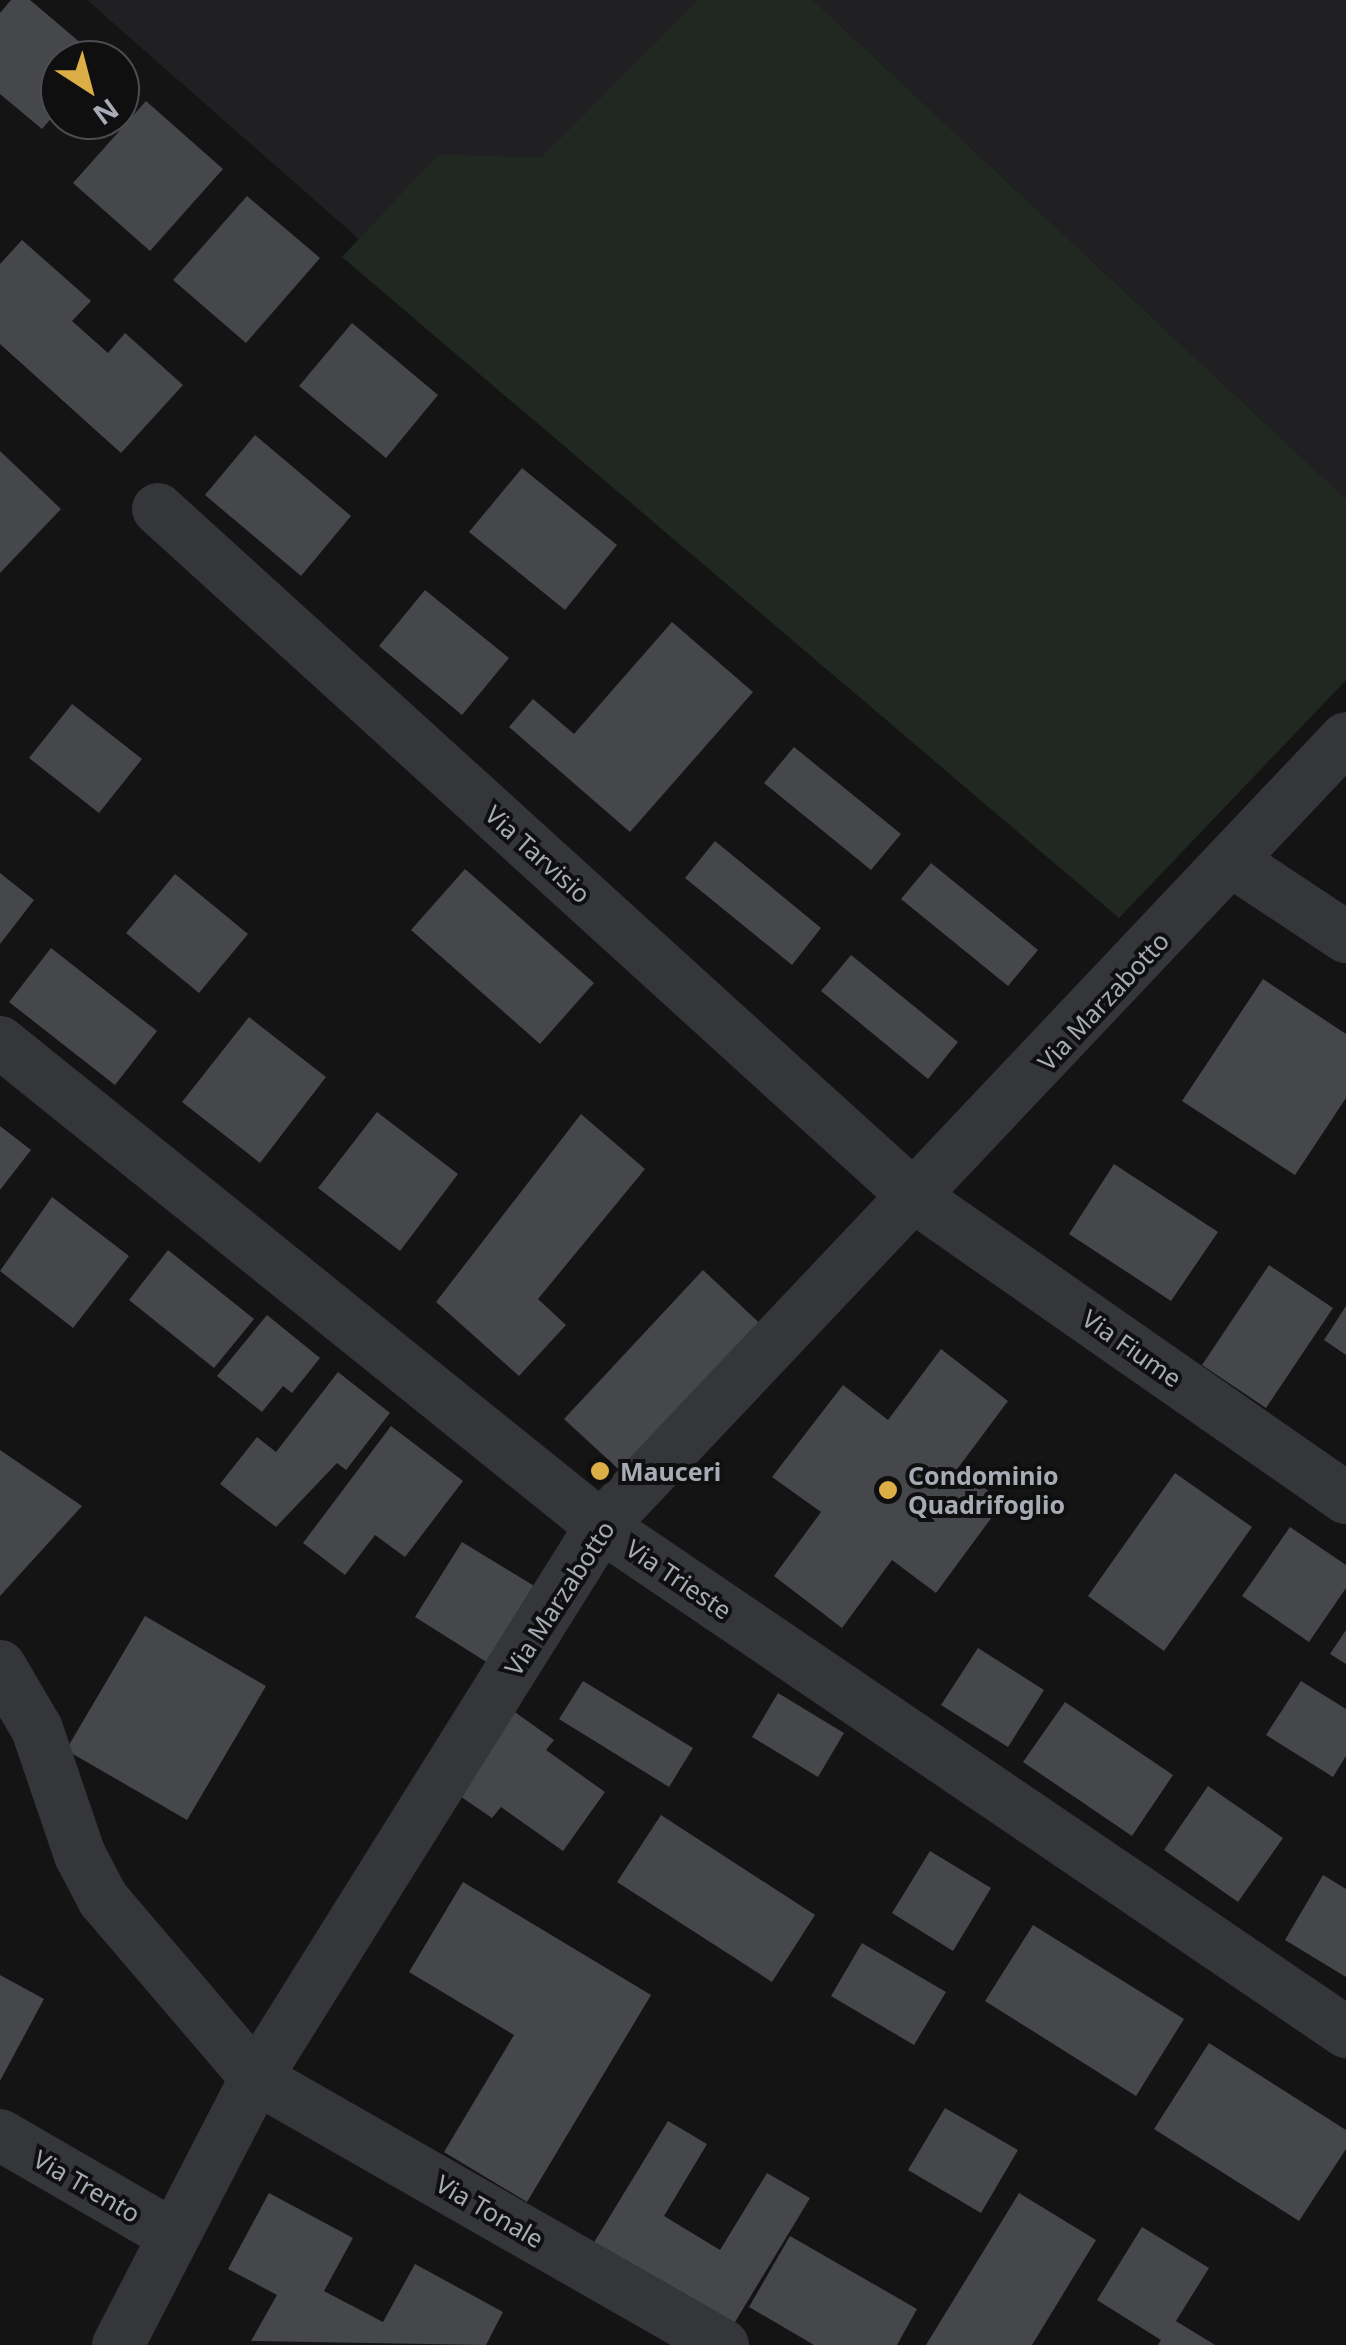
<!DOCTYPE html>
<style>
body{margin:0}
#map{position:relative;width:1346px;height:2345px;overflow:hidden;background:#141415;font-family:"Noto Sans",sans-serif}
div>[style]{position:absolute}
.built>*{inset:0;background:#202022}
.green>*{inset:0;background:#212822}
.building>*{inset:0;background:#46474a}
.street>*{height:52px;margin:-26px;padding:0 26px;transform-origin:26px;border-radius:26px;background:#35363a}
.dots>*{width:28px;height:28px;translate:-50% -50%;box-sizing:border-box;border:5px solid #0f0f10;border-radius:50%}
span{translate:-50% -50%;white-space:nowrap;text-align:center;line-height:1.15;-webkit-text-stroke:8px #0f0f10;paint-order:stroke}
.street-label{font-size:25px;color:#a7abb4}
.poi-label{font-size:25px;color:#a7abb4;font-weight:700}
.left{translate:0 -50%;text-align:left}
.north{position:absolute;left:40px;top:40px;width:100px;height:100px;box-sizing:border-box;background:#0f0f10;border:2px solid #4c4d52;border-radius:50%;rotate:144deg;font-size:28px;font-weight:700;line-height:40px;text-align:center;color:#a7abb4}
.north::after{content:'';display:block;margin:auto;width:35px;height:45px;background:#dbae46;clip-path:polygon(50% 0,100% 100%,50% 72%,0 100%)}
</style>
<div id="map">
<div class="built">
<div style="clip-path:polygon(87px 0,698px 0,541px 159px,438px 154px,359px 239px)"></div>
<div style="clip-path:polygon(813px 0,1346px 0,1346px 499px)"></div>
</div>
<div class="green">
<div style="clip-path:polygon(698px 0,813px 0,1346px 499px,1346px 680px,1119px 918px,342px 257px,438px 154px,541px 158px)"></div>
</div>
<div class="building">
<div style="clip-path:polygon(11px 0,30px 0,101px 60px,60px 60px,60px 108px,42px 129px,0 94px,0 13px)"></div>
<div style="clip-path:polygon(146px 101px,223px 169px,150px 251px,73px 183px)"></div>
<div style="clip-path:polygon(247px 196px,320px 258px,246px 343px,173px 280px)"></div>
<div style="clip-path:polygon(22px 240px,91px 301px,72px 321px,108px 353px,125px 333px,183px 385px,121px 453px,0 344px,0 264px)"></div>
<div style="clip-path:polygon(352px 323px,438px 395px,386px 458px,299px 386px)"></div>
<div style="clip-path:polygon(255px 435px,351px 516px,301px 576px,205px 495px)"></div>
<div style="clip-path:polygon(0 451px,61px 509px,0 573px)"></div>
<div style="clip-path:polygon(522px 468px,617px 545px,565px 610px,469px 532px)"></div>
<div style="clip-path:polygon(425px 590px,509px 658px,462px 715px,379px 646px)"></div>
<div style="clip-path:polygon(672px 622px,753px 692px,630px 832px,509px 727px,533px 699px,574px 734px)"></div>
<div style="clip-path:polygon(72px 704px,142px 759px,99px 813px,29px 758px)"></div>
<div style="clip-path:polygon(794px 747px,901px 834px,871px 870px,764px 783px)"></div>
<div style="clip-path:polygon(715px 841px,821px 928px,792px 965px,685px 878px)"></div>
<div style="clip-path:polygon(931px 863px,1038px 950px,1008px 986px,901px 899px)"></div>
<div style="clip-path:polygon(465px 869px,594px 983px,540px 1044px,411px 930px)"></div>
<div style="clip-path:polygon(0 873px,34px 900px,0 944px)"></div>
<div style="clip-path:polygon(175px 874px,248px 934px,199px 993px,126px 933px)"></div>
<div style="clip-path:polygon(51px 948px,157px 1031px,115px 1085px,9px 1002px)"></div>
<div style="clip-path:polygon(851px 955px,958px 1042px,928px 1079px,821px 991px)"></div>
<div style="clip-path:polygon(1263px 979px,1346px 1034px,1346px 1098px,1295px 1175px,1182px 1101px)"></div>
<div style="clip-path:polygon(249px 1017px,326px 1077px,260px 1163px,182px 1102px)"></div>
<div style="clip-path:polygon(377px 1112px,458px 1174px,400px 1251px,318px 1188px)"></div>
<div style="clip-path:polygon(581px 1114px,645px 1169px,538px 1299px,566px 1325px,519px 1376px,436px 1302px)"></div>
<div style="clip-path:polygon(0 1126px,31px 1150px,0 1190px)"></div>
<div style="clip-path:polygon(1114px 1164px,1218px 1232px,1171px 1301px,1069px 1234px)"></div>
<div style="clip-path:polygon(52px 1197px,129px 1256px,73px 1328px,0 1271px)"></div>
<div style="clip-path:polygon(168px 1250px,254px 1319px,214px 1368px,129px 1300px)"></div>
<div style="clip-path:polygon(1269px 1265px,1333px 1308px,1266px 1408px,1202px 1365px)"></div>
<div style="clip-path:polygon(703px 1270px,766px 1329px,628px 1478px,564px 1419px)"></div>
<div style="clip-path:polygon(1346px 1306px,1346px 1355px,1324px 1340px)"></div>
<div style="clip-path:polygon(267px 1315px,320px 1358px,292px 1393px,283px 1386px,262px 1412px,217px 1376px)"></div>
<div style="clip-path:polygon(941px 1349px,1008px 1401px,958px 1468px,1003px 1502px,936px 1593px,892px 1560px,842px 1628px,774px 1576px,821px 1512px,772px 1477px,843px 1385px,888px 1420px)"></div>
<div style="clip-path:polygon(338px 1372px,390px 1413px,346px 1470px,337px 1463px,276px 1527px,220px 1484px,257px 1437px,276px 1452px)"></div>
<div style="clip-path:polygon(391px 1426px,463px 1481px,405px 1557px,375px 1535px,345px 1575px,303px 1543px)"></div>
<div style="clip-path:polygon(0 1450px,82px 1506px,0 1596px)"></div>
<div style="clip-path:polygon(1175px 1473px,1252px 1527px,1164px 1651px,1088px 1596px)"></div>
<div style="clip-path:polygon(1290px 1527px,1346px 1565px,1346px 1588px,1309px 1642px,1242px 1596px)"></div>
<div style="clip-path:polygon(462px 1542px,544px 1592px,496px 1668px,415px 1617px)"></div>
<div style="clip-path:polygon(145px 1616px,266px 1686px,187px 1820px,66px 1750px)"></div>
<div style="clip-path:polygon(1346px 1630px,1346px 1664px,1330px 1654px)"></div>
<div style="clip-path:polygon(978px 1648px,1044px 1690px,1008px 1747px,941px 1705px)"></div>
<div style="clip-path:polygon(583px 1681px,693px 1748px,669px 1787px,559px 1719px)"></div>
<div style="clip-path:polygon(1301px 1681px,1346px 1709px,1346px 1756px,1333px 1777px,1266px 1735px)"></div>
<div style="clip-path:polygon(778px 1693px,844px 1733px,818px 1777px,752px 1737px)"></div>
<div style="clip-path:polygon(1065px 1702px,1173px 1775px,1132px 1836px,1023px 1762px)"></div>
<div style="clip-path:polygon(512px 1710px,554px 1740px,546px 1750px,605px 1792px,563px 1851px,501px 1807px,492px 1818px,454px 1792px)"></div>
<div style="clip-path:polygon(1208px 1786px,1283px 1838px,1238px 1902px,1164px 1850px)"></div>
<div style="clip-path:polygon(661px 1815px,815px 1915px,772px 1982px,617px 1882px)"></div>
<div style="clip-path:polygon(930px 1851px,991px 1888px,953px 1951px,892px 1913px)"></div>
<div style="clip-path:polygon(1323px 1875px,1346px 1889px,1346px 1977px,1285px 1940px)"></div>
<div style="clip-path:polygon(463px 1882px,651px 1995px,527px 2202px,444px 2152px,514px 2035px,409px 1972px)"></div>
<div style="clip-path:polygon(1033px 1925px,1184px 2019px,1136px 2096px,985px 2001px)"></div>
<div style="clip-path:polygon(862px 1943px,946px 1992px,914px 2045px,831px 1996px)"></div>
<div style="clip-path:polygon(0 1975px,44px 1999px,0 2081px)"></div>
<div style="clip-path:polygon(1209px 2043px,1346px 2130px,1346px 2149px,1299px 2221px,1154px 2129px)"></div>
<div style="clip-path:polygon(945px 2108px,1018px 2150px,981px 2213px,908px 2170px)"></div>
<div style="clip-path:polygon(668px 2121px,707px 2144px,664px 2216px,720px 2250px,767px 2173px,810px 2198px,732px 2327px,593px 2244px)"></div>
<div style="clip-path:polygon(269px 2193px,353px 2238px,324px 2291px,383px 2322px,415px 2264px,503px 2312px,486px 2345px,251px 2341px,277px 2295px,228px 2269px)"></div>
<div style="clip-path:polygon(1019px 2193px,1096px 2240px,1032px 2345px,926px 2345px)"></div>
<div style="clip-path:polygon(1142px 2227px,1209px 2268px,1176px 2321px,1215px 2345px,1158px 2345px,1161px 2340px,1097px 2300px)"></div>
<div style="clip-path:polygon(790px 2236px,917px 2309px,897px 2345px,814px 2345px,749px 2307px)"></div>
</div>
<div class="street">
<div style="left:158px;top:509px;width:1026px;rotate:42.27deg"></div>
<div style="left:917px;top:1199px;width:523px;rotate:34.88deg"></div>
<div style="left:1233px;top:862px;width:136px;rotate:33.6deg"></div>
<div style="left:0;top:1042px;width:772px;rotate:38.85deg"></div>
<div style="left:601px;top:1526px;width:901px;rotate:34.18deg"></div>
<div style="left:0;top:1666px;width:73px;rotate:59.6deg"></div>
<div style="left:37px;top:1729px;width:133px;rotate:71.2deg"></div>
<div style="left:80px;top:1855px;width:50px;rotate:62.4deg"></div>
<div style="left:103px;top:1899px;width:235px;rotate:49.5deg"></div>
<div style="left:256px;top:2078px;width:538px;rotate:29.76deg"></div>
<div style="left:0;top:2135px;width:201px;rotate:30.1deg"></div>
<div style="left:118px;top:2345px;width:301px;rotate:-62.7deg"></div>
<div style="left:256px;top:2078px;width:651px;rotate:-57.99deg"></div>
<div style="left:601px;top:1526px;width:1084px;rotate:-46.61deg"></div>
</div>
<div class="dots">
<div style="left:600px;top:1471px;background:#dbae46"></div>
<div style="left:888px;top:1490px;background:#dbae46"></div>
</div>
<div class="street-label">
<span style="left:538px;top:854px;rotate:42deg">Via Tarvisio</span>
<span style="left:1103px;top:1001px;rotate:-47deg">Via Marzabotto</span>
<span style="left:1132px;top:1348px;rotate:35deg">Via Fiume</span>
<span style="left:679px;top:1579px;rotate:34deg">Via Trieste</span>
<span style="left:559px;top:1598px;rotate:-57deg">Via Marzabotto</span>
<span style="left:87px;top:2186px;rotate:30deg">Via Trento</span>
<span style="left:490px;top:2211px;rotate:30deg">Via Tonale</span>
</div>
<div class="poi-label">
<span class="left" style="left:620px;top:1471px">Mauceri</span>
<span class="left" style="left:908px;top:1490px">Condominio<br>Quadrifoglio</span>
</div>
<div class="north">N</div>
</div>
